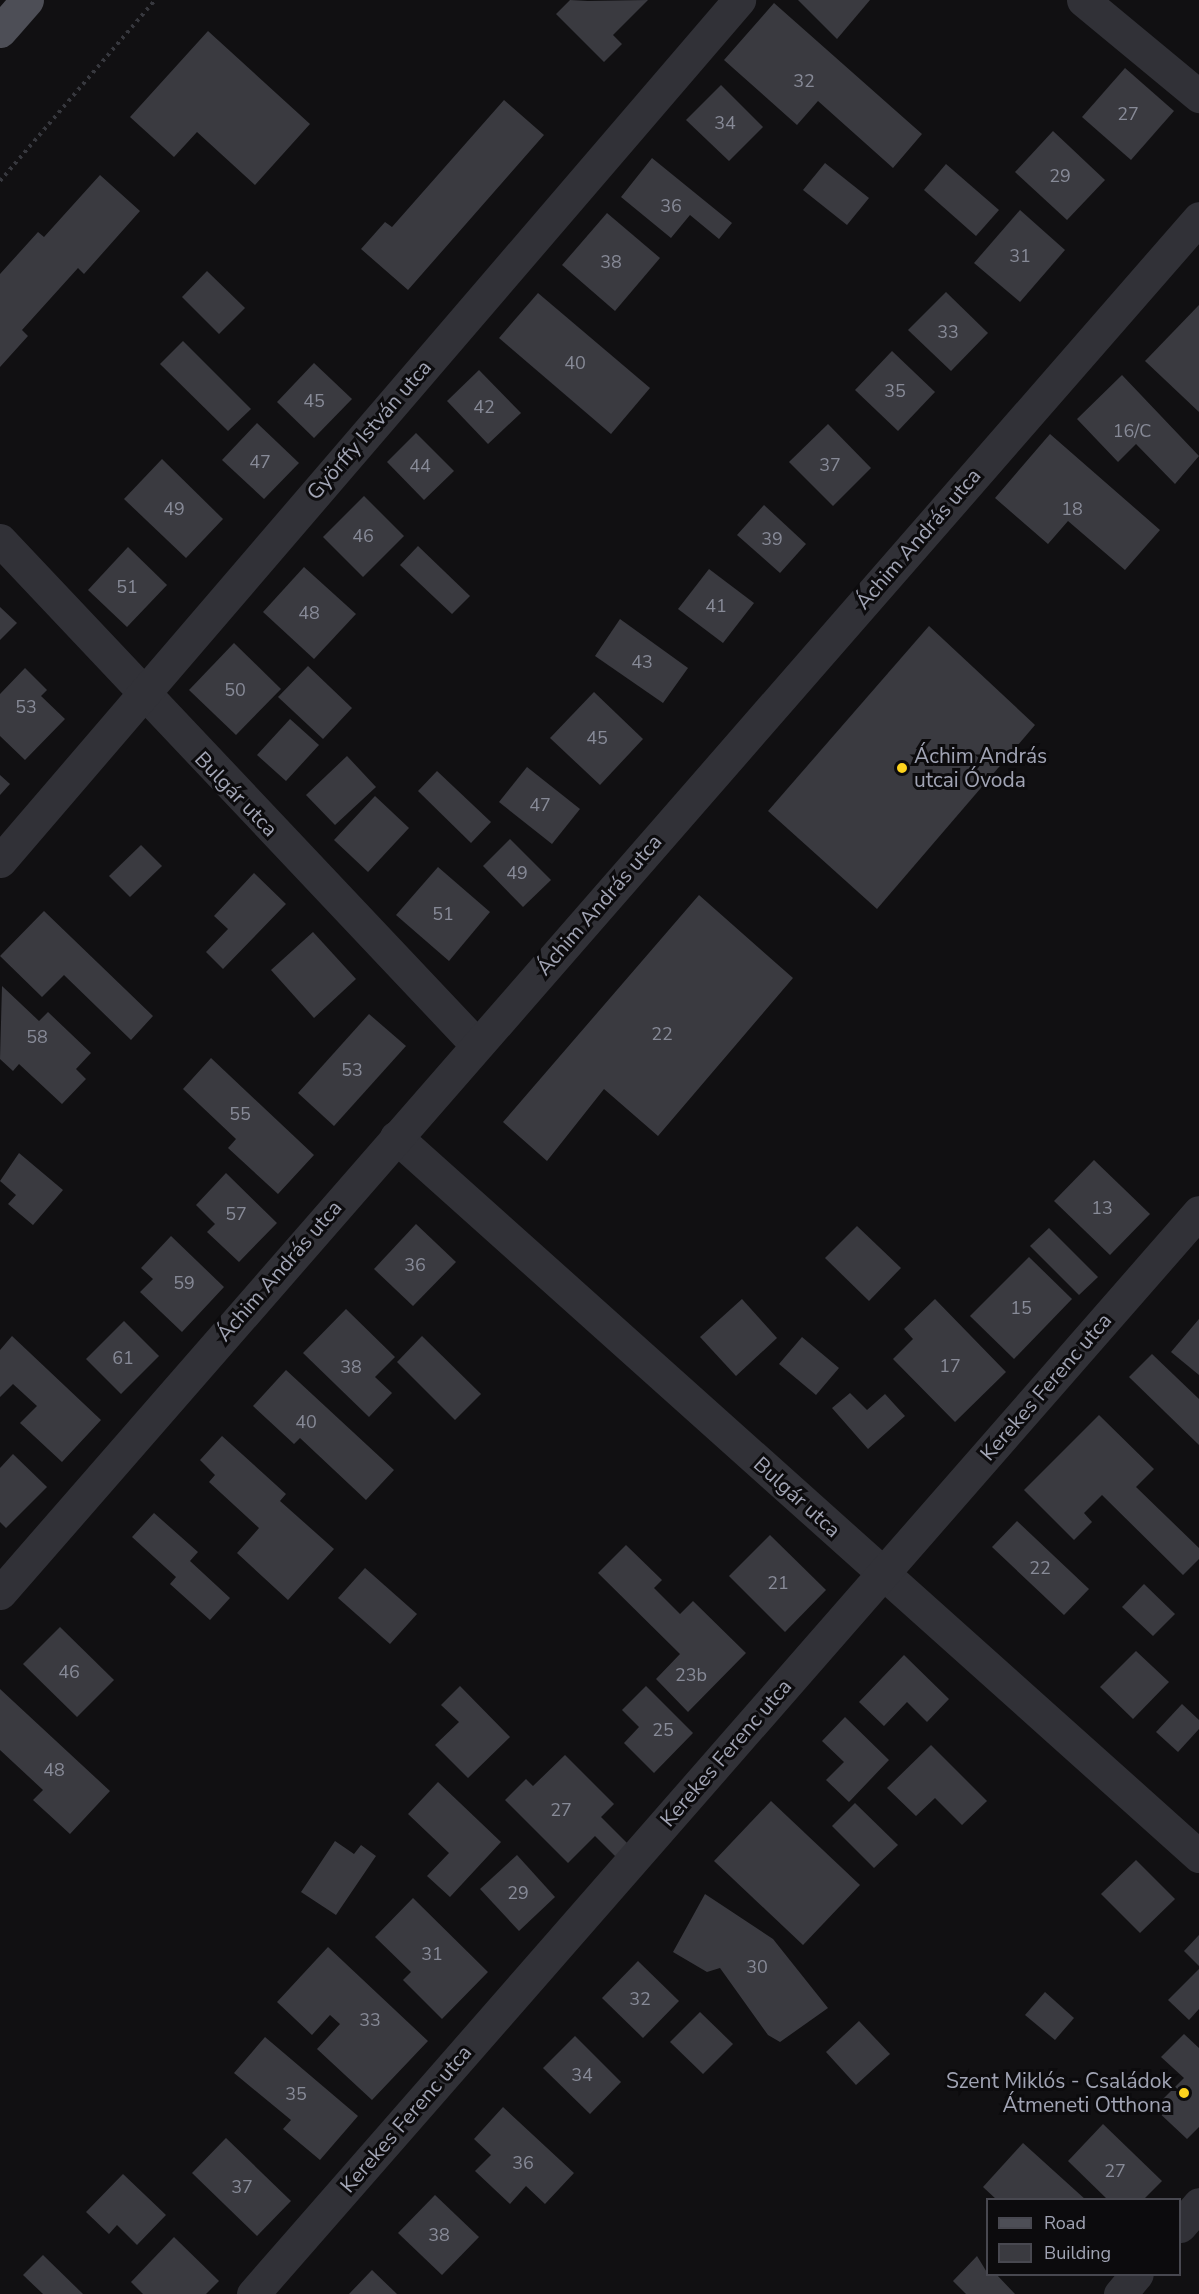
<!DOCTYPE html>
<meta charset="utf-8">
<style>
body{margin:0}
#map{position:relative;width:1199px;height:2294px;overflow:hidden;background:#111012;font-family:"Nunito Sans",sans-serif}
div>[style]{position:absolute}
.building>*{inset:0;background:#3a3a40}
.path>*{height:4px;margin-top:-2px;transform-origin:0;background:repeating-linear-gradient(90deg,#37383e 0 3px,transparent 0 7.5px)}
.minor>*{height:33px;margin:-16.5px;padding:0 16.5px;transform-origin:16.5px;border-radius:16.5px;background:#313137}
.major>*{height:33px;margin:-16.5px;padding:0 16.5px;transform-origin:16.5px;border-radius:16.5px;background:#4d4e56}
.dots>*{width:16px;height:16px;translate:-50% -50%;box-sizing:border-box;border:3px solid #0c0b0d;border-radius:50%}
span{translate:-50% -50%;white-space:nowrap;text-align:center;line-height:1.15;-webkit-text-stroke:6px #0c0b0d;paint-order:stroke}
.number-label{font-size:18px;color:#878a97}
.number-label span{-webkit-text-stroke-width:0}
.street-label{font-size:21px;color:#a1a4b4}
.poi-label{font-size:21px;color:#a1a4b4}
.left{translate:0 -50%;text-align:left}
.right{translate:-100% -50%;text-align:right}
.legend{position:absolute;left:986px;top:2198px;width:195px;height:78px;box-sizing:border-box;background:#0c0b0d;border:2px solid #484850;margin:0;padding:8px 10px;list-style:none;font-size:18px;color:#a1a4b4}
.legend li{display:flex;align-items:center;gap:12px;height:30px}
.legend b{width:30px;border:2px solid #484850}
</style>
<div id="map">
<div class="building">
<div style="clip-path:polygon(570px 0,588px 1px,648px 0,613px 35px,622px 44px,604px 62px,556px 14px)"></div>
<div style="clip-path:polygon(798px 0,870px 0,837px 39px)"></div>
<div style="clip-path:polygon(774px 3px,922px 134px,893px 168px,818px 101px,797px 125px,724px 60px)"></div>
<div style="clip-path:polygon(208px 31px,310px 124px,255px 185px,197px 132px,174px 157px,130px 117px)"></div>
<div style="clip-path:polygon(1125px 68px,1174px 111px,1131px 160px,1082px 117px)"></div>
<div style="clip-path:polygon(721px 85px,763px 127px,729px 161px,686px 120px)"></div>
<div style="clip-path:polygon(504px 100px,544px 135px,408px 290px,361px 249px,385px 222px,392px 227px)"></div>
<div style="clip-path:polygon(1053px 131px,1105px 180px,1067px 220px,1015px 172px)"></div>
<div style="clip-path:polygon(652px 158px,732px 223px,719px 239px,690px 215px,671px 238px,621px 197px)"></div>
<div style="clip-path:polygon(825px 163px,869px 198px,847px 225px,803px 190px)"></div>
<div style="clip-path:polygon(946px 164px,999px 210px,976px 236px,924px 190px)"></div>
<div style="clip-path:polygon(100px 175px,140px 211px,84px 274px,78px 268px,22px 330px,28px 336px,0 367px,0 274px,38px 232px,44px 237px)"></div>
<div style="clip-path:polygon(1020px 210px,1065px 250px,1020px 302px,974px 263px)"></div>
<div style="clip-path:polygon(607px 213px,660px 258px,615px 311px,562px 265px)"></div>
<div style="clip-path:polygon(207px 271px,245px 308px,219px 334px,182px 297px)"></div>
<div style="clip-path:polygon(946px 292px,988px 333px,951px 371px,908px 330px)"></div>
<div style="clip-path:polygon(538px 293px,650px 388px,611px 434px,499px 338px)"></div>
<div style="clip-path:polygon(1199px 305px,1199px 412px,1145px 361px)"></div>
<div style="clip-path:polygon(183px 341px,251px 409px,228px 431px,160px 364px)"></div>
<div style="clip-path:polygon(892px 351px,935px 392px,898px 431px,855px 390px)"></div>
<div style="clip-path:polygon(314px 363px,352px 399px,314px 438px,277px 402px)"></div>
<div style="clip-path:polygon(479px 370px,521px 413px,488px 444px,447px 401px)"></div>
<div style="clip-path:polygon(1122px 375px,1199px 456px,1175px 484px,1136px 444px,1118px 462px,1077px 419px)"></div>
<div style="clip-path:polygon(257px 423px,299px 463px,264px 499px,222px 460px)"></div>
<div style="clip-path:polygon(828px 424px,871px 468px,833px 506px,789px 462px)"></div>
<div style="clip-path:polygon(416px 433px,454px 471px,424px 500px,387px 462px)"></div>
<div style="clip-path:polygon(1050px 434px,1160px 530px,1125px 570px,1068px 521px,1048px 544px,995px 498px)"></div>
<div style="clip-path:polygon(162px 459px,223px 519px,186px 558px,124px 499px)"></div>
<div style="clip-path:polygon(364px 496px,404px 536px,363px 577px,323px 537px)"></div>
<div style="clip-path:polygon(764px 505px,806px 544px,780px 573px,737px 535px)"></div>
<div style="clip-path:polygon(418px 546px,470px 596px,452px 614px,400px 565px)"></div>
<div style="clip-path:polygon(128px 547px,167px 585px,127px 627px,88px 590px)"></div>
<div style="clip-path:polygon(304px 567px,356px 614px,314px 659px,263px 612px)"></div>
<div style="clip-path:polygon(709px 569px,754px 603px,723px 643px,678px 609px)"></div>
<div style="clip-path:polygon(0 607px,17px 623px,0 640px)"></div>
<div style="clip-path:polygon(620px 619px,688px 668px,663px 703px,595px 656px)"></div>
<div style="clip-path:polygon(929px 626px,1035px 725px,877px 909px,768px 811px)"></div>
<div style="clip-path:polygon(234px 643px,281px 689px,236px 735px,189px 690px)"></div>
<div style="clip-path:polygon(308px 666px,352px 708px,323px 739px,278px 697px)"></div>
<div style="clip-path:polygon(25px 668px,47px 690px,41px 696px,65px 719px,25px 760px,0 736px,0 694px)"></div>
<div style="clip-path:polygon(594px 692px,643px 739px,600px 785px,550px 738px)"></div>
<div style="clip-path:polygon(290px 719px,319px 745px,286px 781px,257px 755px)"></div>
<div style="clip-path:polygon(347px 756px,376px 787px,335px 825px,306px 795px)"></div>
<div style="clip-path:polygon(527px 767px,580px 809px,552px 844px,499px 802px)"></div>
<div style="clip-path:polygon(437px 771px,491px 822px,471px 843px,418px 791px)"></div>
<div style="clip-path:polygon(0 775px,10px 784px,0 795px)"></div>
<div style="clip-path:polygon(375px 796px,409px 828px,368px 872px,334px 840px)"></div>
<div style="clip-path:polygon(510px 839px,551px 880px,523px 907px,483px 866px)"></div>
<div style="clip-path:polygon(141px 845px,162px 866px,130px 897px,109px 876px)"></div>
<div style="clip-path:polygon(438px 867px,490px 912px,449px 961px,396px 915px)"></div>
<div style="clip-path:polygon(254px 873px,286px 904px,223px 969px,206px 952px,228px 929px,214px 916px)"></div>
<div style="clip-path:polygon(699px 895px,793px 978px,658px 1136px,604px 1089px,547px 1161px,503px 1122px)"></div>
<div style="clip-path:polygon(44px 911px,153px 1016px,131px 1040px,64px 975px,42px 997px,0 956px)"></div>
<div style="clip-path:polygon(313px 932px,356px 979px,314px 1018px,271px 970px)"></div>
<div style="clip-path:polygon(2px 986px,39px 1021px,48px 1012px,91px 1053px,76px 1069px,86px 1079px,62px 1104px,19px 1064px,13px 1071px,0 1059px)"></div>
<div style="clip-path:polygon(369px 1014px,406px 1046px,334px 1126px,298px 1093px)"></div>
<div style="clip-path:polygon(211px 1058px,314px 1155px,278px 1194px,228px 1148px,236px 1139px,183px 1089px)"></div>
<div style="clip-path:polygon(19px 1153px,63px 1190px,33px 1225px,8px 1204px,16px 1195px,0 1181px)"></div>
<div style="clip-path:polygon(1094px 1160px,1150px 1214px,1110px 1255px,1054px 1201px)"></div>
<div style="clip-path:polygon(226px 1173px,277px 1223px,239px 1262px,207px 1232px,215px 1224px,196px 1205px)"></div>
<div style="clip-path:polygon(416px 1224px,456px 1262px,413px 1306px,374px 1269px)"></div>
<div style="clip-path:polygon(857px 1226px,901px 1268px,869px 1301px,825px 1258px)"></div>
<div style="clip-path:polygon(1049px 1228px,1098px 1277px,1079px 1295px,1030px 1246px)"></div>
<div style="clip-path:polygon(171px 1236px,224px 1287px,182px 1332px,140px 1292px,153px 1279px,141px 1268px)"></div>
<div style="clip-path:polygon(1029px 1257px,1072px 1299px,1014px 1359px,970px 1316px)"></div>
<div style="clip-path:polygon(742px 1299px,777px 1338px,736px 1376px,700px 1337px)"></div>
<div style="clip-path:polygon(935px 1299px,1006px 1372px,955px 1422px,893px 1359px,913px 1339px,904px 1329px)"></div>
<div style="clip-path:polygon(346px 1309px,395px 1357px,375px 1377px,392px 1393px,369px 1417px,303px 1353px)"></div>
<div style="clip-path:polygon(1199px 1319px,1199px 1375px,1171px 1352px)"></div>
<div style="clip-path:polygon(124px 1321px,159px 1356px,121px 1394px,86px 1359px)"></div>
<div style="clip-path:polygon(12px 1336px,101px 1420px,62px 1462px,20px 1423px,37px 1406px,13px 1384px,0 1397px,0 1350px)"></div>
<div style="clip-path:polygon(422px 1336px,481px 1394px,455px 1420px,397px 1362px)"></div>
<div style="clip-path:polygon(802px 1337px,839px 1368px,816px 1395px,779px 1364px)"></div>
<div style="clip-path:polygon(1152px 1354px,1199px 1399px,1199px 1445px,1129px 1377px)"></div>
<div style="clip-path:polygon(286px 1370px,394px 1470px,366px 1500px,300px 1438px,294px 1444px,253px 1406px)"></div>
<div style="clip-path:polygon(850px 1393px,867px 1410px,885px 1394px,905px 1416px,868px 1449px,832px 1408px)"></div>
<div style="clip-path:polygon(1099px 1415px,1154px 1469px,1136px 1487px,1199px 1548px,1199px 1559px,1183px 1575px,1102px 1495px,1084px 1513px,1092px 1522px,1074px 1540px,1024px 1490px)"></div>
<div style="clip-path:polygon(222px 1436px,286px 1494px,280px 1501px,334px 1549px,288px 1600px,237px 1553px,259px 1528px,209px 1482px,215px 1475px,200px 1460px)"></div>
<div style="clip-path:polygon(13px 1454px,47px 1487px,6px 1528px,0 1522px,0 1468px)"></div>
<div style="clip-path:polygon(154px 1513px,198px 1552px,190px 1561px,230px 1598px,210px 1620px,170px 1584px,176px 1577px,132px 1537px)"></div>
<div style="clip-path:polygon(1017px 1521px,1089px 1589px,1064px 1615px,992px 1547px)"></div>
<div style="clip-path:polygon(770px 1535px,826px 1590px,785px 1632px,729px 1576px)"></div>
<div style="clip-path:polygon(626px 1545px,662px 1580px,654px 1588px,680px 1614px,693px 1601px,746px 1653px,688px 1712px,656px 1679px,680px 1654px,598px 1573px)"></div>
<div style="clip-path:polygon(365px 1568px,417px 1614px,390px 1644px,338px 1598px)"></div>
<div style="clip-path:polygon(1144px 1584px,1175px 1614px,1153px 1636px,1122px 1607px)"></div>
<div style="clip-path:polygon(60px 1627px,114px 1680px,77px 1717px,23px 1664px)"></div>
<div style="clip-path:polygon(1136px 1651px,1169px 1682px,1133px 1719px,1100px 1687px)"></div>
<div style="clip-path:polygon(904px 1655px,949px 1699px,927px 1722px,907px 1702px,884px 1726px,859px 1702px)"></div>
<div style="clip-path:polygon(460px 1686px,510px 1737px,468px 1778px,435px 1745px,459px 1722px,441px 1705px)"></div>
<div style="clip-path:polygon(646px 1686px,693px 1733px,654px 1773px,624px 1743px,639px 1727px,622px 1710px)"></div>
<div style="clip-path:polygon(0 1689px,110px 1791px,70px 1834px,33px 1800px,43px 1790px,0 1750px)"></div>
<div style="clip-path:polygon(1182px 1704px,1199px 1720px,1199px 1729px,1178px 1752px,1156px 1732px)"></div>
<div style="clip-path:polygon(845px 1717px,889px 1760px,849px 1802px,826px 1780px,844px 1762px,822px 1741px)"></div>
<div style="clip-path:polygon(931px 1745px,987px 1801px,962px 1825px,935px 1798px,916px 1816px,887px 1788px)"></div>
<div style="clip-path:polygon(565px 1755px,614px 1804px,601px 1817px,629px 1845px,617px 1858px,595px 1836px,568px 1863px,505px 1800px,526px 1779px,533px 1786px)"></div>
<div style="clip-path:polygon(438px 1782px,501px 1842px,450px 1897px,427px 1876px,449px 1853px,408px 1814px)"></div>
<div style="clip-path:polygon(771px 1801px,860px 1885px,803px 1945px,714px 1861px)"></div>
<div style="clip-path:polygon(855px 1803px,898px 1845px,874px 1868px,832px 1826px)"></div>
<div style="clip-path:polygon(335px 1841px,354px 1854px,361px 1845px,376px 1856px,336px 1915px,301px 1892px)"></div>
<div style="clip-path:polygon(517px 1855px,555px 1897px,519px 1931px,480px 1889px)"></div>
<div style="clip-path:polygon(1136px 1860px,1175px 1899px,1140px 1933px,1101px 1894px)"></div>
<div style="clip-path:polygon(705px 1894px,773px 1939px,828px 2008px,780px 2042px,768px 2035px,720px 1968px,707px 1972px,673px 1952px)"></div>
<div style="clip-path:polygon(413px 1898px,488px 1972px,442px 2019px,403px 1980px,411px 1972px,375px 1937px)"></div>
<div style="clip-path:polygon(1199px 1935px,1199px 1966px,1184px 1951px)"></div>
<div style="clip-path:polygon(328px 1947px,428px 2041px,372px 2100px,317px 2049px,340px 2024px,330px 2015px,312px 2035px,277px 2002px)"></div>
<div style="clip-path:polygon(638px 1961px,679px 2001px,643px 2038px,602px 1998px)"></div>
<div style="clip-path:polygon(1199px 1969px,1199px 2009px,1189px 2020px,1168px 2000px)"></div>
<div style="clip-path:polygon(1045px 1992px,1074px 2018px,1055px 2040px,1025px 2015px)"></div>
<div style="clip-path:polygon(700px 2012px,733px 2044px,703px 2074px,670px 2042px)"></div>
<div style="clip-path:polygon(859px 2021px,890px 2054px,856px 2085px,826px 2052px)"></div>
<div style="clip-path:polygon(1184px 2034px,1199px 2048px,1199px 2127px,1187px 2139px,1154px 2108px,1184px 2078px,1161px 2057px)"></div>
<div style="clip-path:polygon(575px 2036px,621px 2082px,590px 2114px,543px 2068px)"></div>
<div style="clip-path:polygon(265px 2037px,358px 2116px,320px 2160px,283px 2129px,291px 2120px,234px 2073px)"></div>
<div style="clip-path:polygon(503px 2107px,574px 2173px,545px 2204px,526px 2186px,510px 2204px,475px 2171px,491px 2155px,474px 2139px)"></div>
<div style="clip-path:polygon(1103px 2124px,1162px 2181px,1143px 2200px,1108px 2200px,1068px 2161px)"></div>
<div style="clip-path:polygon(226px 2138px,291px 2201px,257px 2236px,192px 2173px)"></div>
<div style="clip-path:polygon(1023px 2143px,1086px 2200px,997px 2200px,983px 2187px)"></div>
<div style="clip-path:polygon(123px 2174px,166px 2215px,137px 2245px,117px 2225px,109px 2234px,86px 2212px)"></div>
<div style="clip-path:polygon(435px 2195px,479px 2237px,442px 2275px,398px 2233px)"></div>
<div style="clip-path:polygon(174px 2237px,219px 2281px,206px 2294px,143px 2294px,131px 2282px)"></div>
<div style="clip-path:polygon(43px 2255px,83px 2294px,43px 2294px,23px 2275px)"></div>
<div style="clip-path:polygon(977px 2256px,988px 2274px,996px 2274px,1015px 2294px,966px 2294px,953px 2281px)"></div>
<div style="clip-path:polygon(372px 2270px,397px 2294px,349px 2294px)"></div>
</div>
<div class="path">
<div style="left:0;top:181px;width:238px;rotate:-49.4deg"></div>
</div>
<div class="minor">
<div style="left:1083px;top:0;width:151px;rotate:39.6deg"></div>
<div style="left:0;top:540px;width:693px;rotate:46.64deg"></div>
<div style="left:0;top:861px;width:1135px;rotate:-49.36deg"></div>
<div style="left:396px;top:1137px;width:1078px;rotate:41.84deg"></div>
<div style="left:0;top:1593px;width:1824px;rotate:-48.91deg"></div>
<div style="left:1180px;top:2226px;width:29px;rotate:-49deg"></div>
<div style="left:253px;top:2294px;width:1437px;rotate:-48.84deg"></div>
<div style="left:1120px;top:2294px;width:26px;rotate:-50deg"></div>
</div>
<div class="major">
<div style="left:0;top:31px;width:41px;rotate:-48.9deg"></div>
</div>
<div class="dots">
<div style="left:902px;top:768px;background:#fdd31e"></div>
<div style="left:1184px;top:2093px;background:#fdd31e"></div>
</div>
<div class="number-label">
<span style="left:804px;top:81px">32</span>
<span style="left:1128px;top:114px">27</span>
<span style="left:725px;top:123px">34</span>
<span style="left:1060px;top:176px">29</span>
<span style="left:671px;top:206px">36</span>
<span style="left:1020px;top:256px">31</span>
<span style="left:611px;top:262px">38</span>
<span style="left:948px;top:332px">33</span>
<span style="left:575px;top:363px">40</span>
<span style="left:895px;top:391px">35</span>
<span style="left:314px;top:401px">45</span>
<span style="left:484px;top:407px">42</span>
<span style="left:1132px;top:431px">16/C</span>
<span style="left:260px;top:462px">47</span>
<span style="left:830px;top:465px">37</span>
<span style="left:420px;top:466px">44</span>
<span style="left:174px;top:509px">49</span>
<span style="left:1072px;top:509px">18</span>
<span style="left:363px;top:536px">46</span>
<span style="left:772px;top:539px">39</span>
<span style="left:127px;top:587px">51</span>
<span style="left:716px;top:606px">41</span>
<span style="left:309px;top:613px">48</span>
<span style="left:642px;top:662px">43</span>
<span style="left:235px;top:690px">50</span>
<span style="left:26px;top:707px">53</span>
<span style="left:597px;top:738px">45</span>
<span style="left:540px;top:805px">47</span>
<span style="left:517px;top:873px">49</span>
<span style="left:443px;top:914px">51</span>
<span style="left:662px;top:1034px">22</span>
<span style="left:37px;top:1037px">58</span>
<span style="left:352px;top:1070px">53</span>
<span style="left:240px;top:1114px">55</span>
<span style="left:1102px;top:1208px">13</span>
<span style="left:236px;top:1214px">57</span>
<span style="left:415px;top:1265px">36</span>
<span style="left:184px;top:1283px">59</span>
<span style="left:1021px;top:1308px">15</span>
<span style="left:123px;top:1358px">61</span>
<span style="left:950px;top:1366px">17</span>
<span style="left:351px;top:1367px">38</span>
<span style="left:306px;top:1422px">40</span>
<span style="left:1040px;top:1568px">22</span>
<span style="left:778px;top:1583px">21</span>
<span style="left:69px;top:1672px">46</span>
<span style="left:691px;top:1675px">23b</span>
<span style="left:663px;top:1730px">25</span>
<span style="left:54px;top:1770px">48</span>
<span style="left:561px;top:1810px">27</span>
<span style="left:518px;top:1893px">29</span>
<span style="left:432px;top:1954px">31</span>
<span style="left:757px;top:1967px">30</span>
<span style="left:640px;top:1999px">32</span>
<span style="left:370px;top:2020px">33</span>
<span style="left:582px;top:2075px">34</span>
<span style="left:296px;top:2094px">35</span>
<span style="left:523px;top:2163px">36</span>
<span style="left:1115px;top:2171px">27</span>
<span style="left:242px;top:2187px">37</span>
<span style="left:439px;top:2235px">38</span>
</div>
<div class="street-label">
<span style="left:369px;top:430px;rotate:-49deg">Györffy István utca</span>
<span style="left:918px;top:539px;rotate:-49deg">Áchim András utca</span>
<span style="left:236px;top:794px;rotate:46deg">Bulgár utca</span>
<span style="left:599px;top:905px;rotate:-49deg">Áchim András utca</span>
<span style="left:279px;top:1271px;rotate:-49deg">Áchim András utca</span>
<span style="left:1046px;top:1387px;rotate:-49deg">Kerekes Ferenc utca</span>
<span style="left:797px;top:1497px;rotate:42deg">Bulgár utca</span>
<span style="left:726px;top:1753px;rotate:-49deg">Kerekes Ferenc utca</span>
<span style="left:406px;top:2119px;rotate:-49deg">Kerekes Ferenc utca</span>
</div>
<div class="poi-label">
<span class="left" style="left:914px;top:768px">Áchim András<br>utcai Óvoda</span>
<span class="right" style="left:1172px;top:2093px">Szent Miklós - Családok<br>Átmeneti Otthona</span>
</div>
<ul class="legend">
<li><b style="height:8px;background:#4d4e56"></b>Road</li>
<li><b style="height:16px;background:#3a3a40"></b>Building</li>
</ul>
</div>
